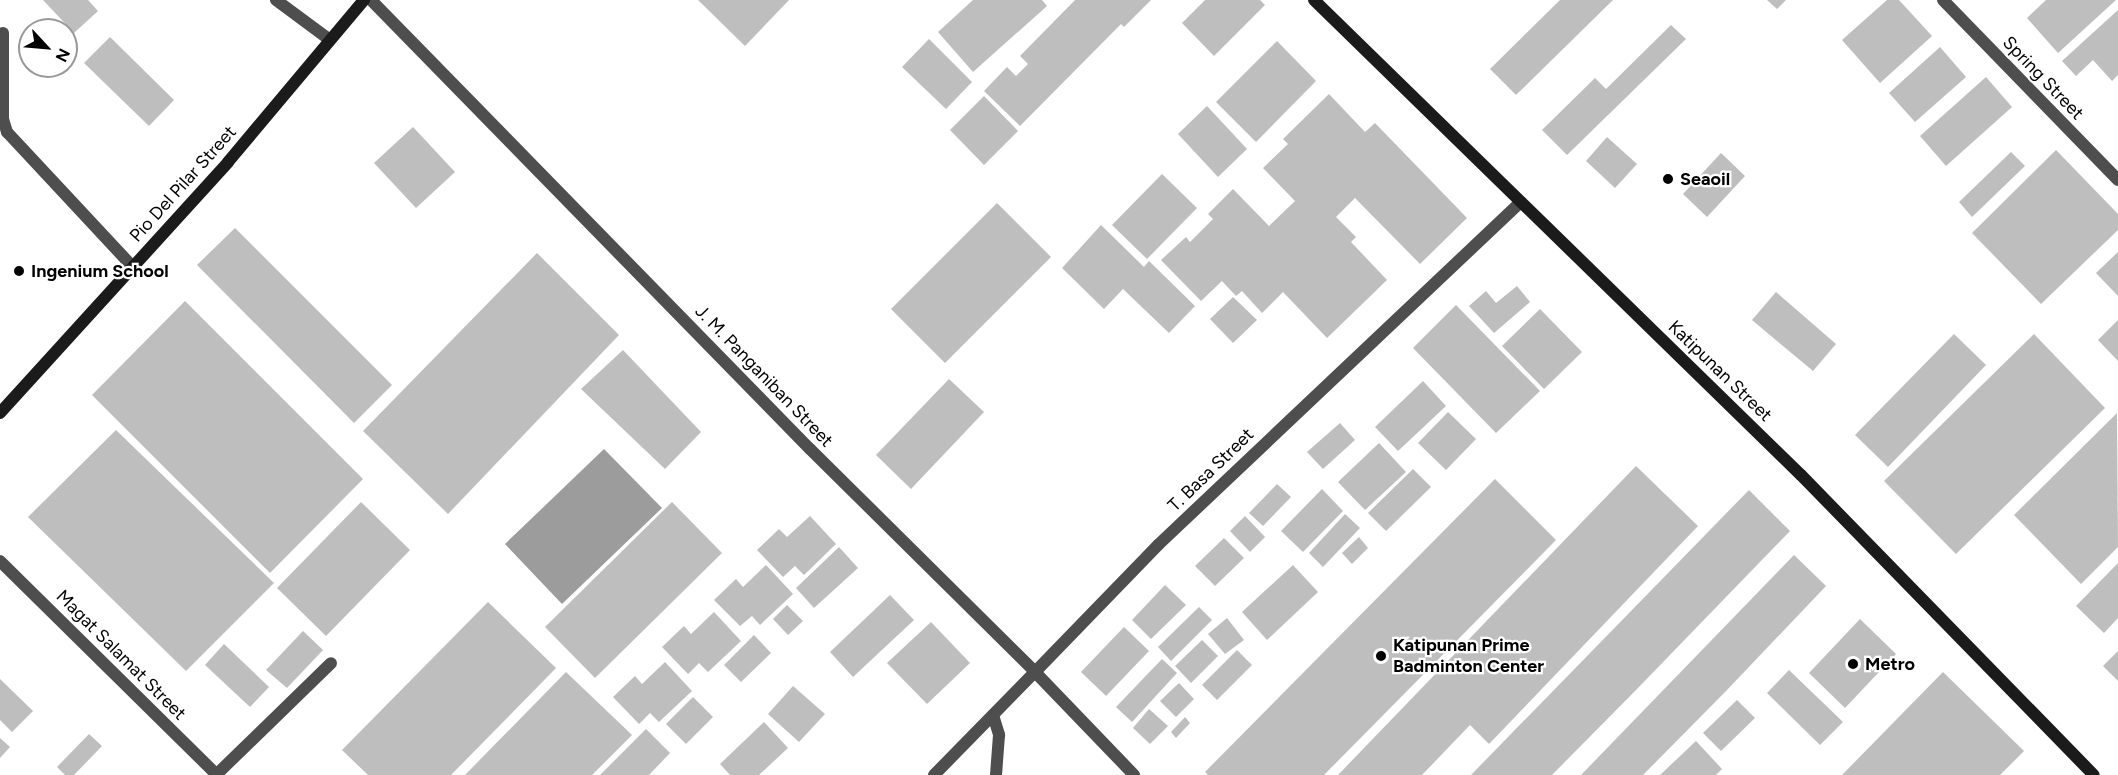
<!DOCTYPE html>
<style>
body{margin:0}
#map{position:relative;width:2118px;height:775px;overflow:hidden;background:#fff;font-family:Figtree,sans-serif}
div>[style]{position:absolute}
.water>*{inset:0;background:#9c9c9c}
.building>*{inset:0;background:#bebebe}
.lane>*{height:12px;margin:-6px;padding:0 6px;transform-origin:6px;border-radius:6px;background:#4e4e4e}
.street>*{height:12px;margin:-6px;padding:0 6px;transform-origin:6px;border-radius:6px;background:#4e4e4e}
.secondary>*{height:12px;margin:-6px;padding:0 6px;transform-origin:6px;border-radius:6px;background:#1b1b1b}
.dots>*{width:16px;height:16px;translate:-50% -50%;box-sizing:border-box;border:3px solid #fff;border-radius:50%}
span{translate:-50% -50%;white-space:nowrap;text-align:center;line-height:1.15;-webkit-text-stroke:4.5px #fff;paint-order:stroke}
.street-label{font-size:18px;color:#000}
.poi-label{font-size:18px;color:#000;font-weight:700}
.left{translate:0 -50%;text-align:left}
.north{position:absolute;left:18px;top:18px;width:60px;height:60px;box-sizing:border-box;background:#fff;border:2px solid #999;border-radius:50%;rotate:116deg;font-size:16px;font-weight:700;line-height:24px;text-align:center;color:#000}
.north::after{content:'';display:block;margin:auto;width:21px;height:27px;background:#000;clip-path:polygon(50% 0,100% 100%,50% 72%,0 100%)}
</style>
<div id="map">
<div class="water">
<div style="clip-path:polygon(604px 449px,662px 508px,562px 604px,505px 544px)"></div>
</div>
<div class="building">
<div style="clip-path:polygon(43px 0,88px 0,98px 11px,74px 33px)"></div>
<div style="clip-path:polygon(698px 0,789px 0,745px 46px)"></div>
<div style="clip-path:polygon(973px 0,1042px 0,1047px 6px,973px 72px,938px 32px)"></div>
<div style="clip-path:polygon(1075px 0,1151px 0,1124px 27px,1121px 24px,1020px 126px,984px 91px,1007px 67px,1016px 76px,1028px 64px,1020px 56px)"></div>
<div style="clip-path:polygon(1205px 0,1260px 0,1265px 5px,1214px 56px,1182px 23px)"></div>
<div style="clip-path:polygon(1560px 0,1613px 0,1516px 95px,1490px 69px)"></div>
<div style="clip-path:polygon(1767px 0,1786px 0,1777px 9px)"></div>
<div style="clip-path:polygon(1887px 0,1899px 0,1932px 36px,1880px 83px,1842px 40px)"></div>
<div style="clip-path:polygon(2046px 0,2116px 0,2058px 53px,2027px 18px)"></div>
<div style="clip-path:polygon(2118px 10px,2118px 75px,2112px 81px,2093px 60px,2076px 76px,2062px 61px)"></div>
<div style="clip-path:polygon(1671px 25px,1686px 39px,1567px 155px,1542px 130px,1595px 78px,1606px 89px)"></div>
<div style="clip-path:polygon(110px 37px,174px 100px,149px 126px,84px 63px)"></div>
<div style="clip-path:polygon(929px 39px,972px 82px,946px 109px,902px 67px)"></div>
<div style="clip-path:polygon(1277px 41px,1316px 81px,1256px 142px,1216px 102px)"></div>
<div style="clip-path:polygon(1940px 47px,1966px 77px,1915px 122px,1889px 93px)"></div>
<div style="clip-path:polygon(1986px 77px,2012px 107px,1946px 166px,1920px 136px)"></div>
<div style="clip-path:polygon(1329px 94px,1365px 132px,1375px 123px,1467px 218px,1420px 264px,1355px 198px,1336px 217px,1356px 237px,1351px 242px,1387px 280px,1327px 338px,1283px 292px,1262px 313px,1242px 291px,1236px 296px,1222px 281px,1201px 301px,1161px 260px,1186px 237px,1190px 242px,1213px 219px,1208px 214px,1233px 189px,1269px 226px,1295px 201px,1263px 168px,1288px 144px,1283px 139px)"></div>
<div style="clip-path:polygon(984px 96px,1018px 131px,984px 165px,950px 130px)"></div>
<div style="clip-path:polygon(1207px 106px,1247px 149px,1218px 177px,1178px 134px)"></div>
<div style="clip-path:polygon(413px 127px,455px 172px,416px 208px,374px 163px)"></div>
<div style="clip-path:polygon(1607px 137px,1637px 164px,1615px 188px,1586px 161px)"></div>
<div style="clip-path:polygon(2056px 150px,2118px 214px,2118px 230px,2041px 304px,1972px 233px)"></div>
<div style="clip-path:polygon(2011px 152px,2025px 166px,1972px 217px,1959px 202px)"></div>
<div style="clip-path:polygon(1721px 153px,1745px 176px,1707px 217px,1683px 194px)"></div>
<div style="clip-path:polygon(1162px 174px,1197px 208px,1147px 259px,1112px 225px)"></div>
<div style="clip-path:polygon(997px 203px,1051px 257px,945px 363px,891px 309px)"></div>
<div style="clip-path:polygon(1101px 225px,1144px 267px,1149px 261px,1195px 306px,1169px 333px,1123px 289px,1104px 309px,1062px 268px)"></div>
<div style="clip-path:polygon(235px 228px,392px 385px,354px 423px,197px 265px)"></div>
<div style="clip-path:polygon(2118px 252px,2118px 296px,2096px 273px)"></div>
<div style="clip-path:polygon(537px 253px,619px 335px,448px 514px,363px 431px)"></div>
<div style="clip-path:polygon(1517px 286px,1530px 302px,1494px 333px,1469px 306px,1486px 291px,1496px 303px)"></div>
<div style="clip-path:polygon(1776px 292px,1836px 344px,1813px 371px,1752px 320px)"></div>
<div style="clip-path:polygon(1233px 297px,1257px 320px,1233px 343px,1210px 319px)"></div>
<div style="clip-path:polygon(185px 301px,363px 479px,270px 573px,92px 395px)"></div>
<div style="clip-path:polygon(1456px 305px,1540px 391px,1496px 433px,1413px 348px)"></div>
<div style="clip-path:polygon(1540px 309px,1582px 352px,1544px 389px,1502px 346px)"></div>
<div style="clip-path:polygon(2118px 320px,2118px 361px,2098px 340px)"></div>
<div style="clip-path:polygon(1954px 334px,1986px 365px,1888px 467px,1855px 435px)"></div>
<div style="clip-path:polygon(2034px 334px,2105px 408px,1956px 554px,1884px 481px)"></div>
<div style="clip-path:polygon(623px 350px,701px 432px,665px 469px,581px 389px)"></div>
<div style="clip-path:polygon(949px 379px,984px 412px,911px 489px,876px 455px)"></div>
<div style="clip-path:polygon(1423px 381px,1446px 406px,1398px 451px,1375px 427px)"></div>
<div style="clip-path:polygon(1448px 412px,1476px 439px,1446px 470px,1418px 443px)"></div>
<div style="clip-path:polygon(2117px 413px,2118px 547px,2081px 584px,2014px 515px)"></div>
<div style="clip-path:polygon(1340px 423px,1355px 440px,1323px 469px,1307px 452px)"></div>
<div style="clip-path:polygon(116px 430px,274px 583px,186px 671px,28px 517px)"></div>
<div style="clip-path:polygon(1379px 443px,1406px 472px,1365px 510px,1338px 482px)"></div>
<div style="clip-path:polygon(1636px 466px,1698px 526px,1489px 744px,1470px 725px,1422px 775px,1338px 775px)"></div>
<div style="clip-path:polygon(1413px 469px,1431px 487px,1386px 531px,1368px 513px)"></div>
<div style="clip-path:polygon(1495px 479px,1556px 540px,1324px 775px,1208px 775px,1205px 772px)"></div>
<div style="clip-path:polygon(1277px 484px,1291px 497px,1263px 526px,1249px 513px)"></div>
<div style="clip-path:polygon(1322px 489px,1343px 511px,1303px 552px,1281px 531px)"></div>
<div style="clip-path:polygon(1749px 490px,1790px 531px,1637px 689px,1552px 775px,1471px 775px)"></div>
<div style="clip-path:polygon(361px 502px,410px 550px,326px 636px,277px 588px)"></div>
<div style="clip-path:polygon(672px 502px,722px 553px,595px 678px,545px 627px)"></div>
<div style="clip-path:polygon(1345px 514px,1360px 528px,1323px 567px,1309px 553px)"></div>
<div style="clip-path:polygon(810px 516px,836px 544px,804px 575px,795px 566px,783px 577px,757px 550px,779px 529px,787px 537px)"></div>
<div style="clip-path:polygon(1245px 516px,1265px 537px,1250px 552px,1230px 531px)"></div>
<div style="clip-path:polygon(1359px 537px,1368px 548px,1352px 564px,1342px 553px)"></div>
<div style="clip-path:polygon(1224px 538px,1244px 558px,1215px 586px,1195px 566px)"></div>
<div style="clip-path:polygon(839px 547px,858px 568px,814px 608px,796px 588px)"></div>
<div style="clip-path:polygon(1794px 555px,1826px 586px,1727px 690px,1643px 775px,1581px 775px)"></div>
<div style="clip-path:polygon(2118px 563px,2118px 618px,2104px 633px,2076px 606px)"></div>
<div style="clip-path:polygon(766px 565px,793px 594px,760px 625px,752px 616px,740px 626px,714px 600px,736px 579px,743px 587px)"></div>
<div style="clip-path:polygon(1293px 565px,1318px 592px,1267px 640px,1242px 612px)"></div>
<div style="clip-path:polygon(1165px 585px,1186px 605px,1151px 639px,1132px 620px)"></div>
<div style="clip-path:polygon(890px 595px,914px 620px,853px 677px,830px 652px)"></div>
<div style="clip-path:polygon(488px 602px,556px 668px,451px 775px,368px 775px,342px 750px)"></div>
<div style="clip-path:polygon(787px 605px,803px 621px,788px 635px,773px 619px)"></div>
<div style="clip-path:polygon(1199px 607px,1212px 620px,1171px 661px,1158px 647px)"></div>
<div style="clip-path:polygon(714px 612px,741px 641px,708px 672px,699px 663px,688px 674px,662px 647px,684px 626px,691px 634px)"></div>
<div style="clip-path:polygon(1227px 618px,1244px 640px,1225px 654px,1208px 634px)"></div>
<div style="clip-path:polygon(1860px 619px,1896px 654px,1845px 708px,1809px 673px)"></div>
<div style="clip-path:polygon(931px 622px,970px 663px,927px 704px,887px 663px)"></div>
<div style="clip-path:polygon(1124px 627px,1149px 651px,1106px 696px,1081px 672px)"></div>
<div style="clip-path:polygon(303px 631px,323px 650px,287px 688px,266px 670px)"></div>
<div style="clip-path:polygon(754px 635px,771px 653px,741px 682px,724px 665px)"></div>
<div style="clip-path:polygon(1202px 640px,1218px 656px,1191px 683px,1175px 666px)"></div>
<div style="clip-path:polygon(224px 644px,269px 687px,250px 707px,205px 665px)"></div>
<div style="clip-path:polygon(1237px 650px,1252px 665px,1217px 700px,1202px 685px)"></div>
<div style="clip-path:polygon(2118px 651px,2118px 681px,2103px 666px)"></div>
<div style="clip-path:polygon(1162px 659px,1177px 673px,1132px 722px,1116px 707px)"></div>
<div style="clip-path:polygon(665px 662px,692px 691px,659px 722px,650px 713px,639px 724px,613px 697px,635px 676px,642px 684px)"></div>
<div style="clip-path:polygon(1789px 670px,1843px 722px,1820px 745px,1767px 693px)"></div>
<div style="clip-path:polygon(566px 672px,632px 735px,592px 775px,465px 775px)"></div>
<div style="clip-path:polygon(1943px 672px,2024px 751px,2000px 775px,1842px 775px)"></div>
<div style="clip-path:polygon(0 679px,33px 711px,12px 732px,0 720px)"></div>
<div style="clip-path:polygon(1179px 683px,1194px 699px,1176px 717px,1160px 701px)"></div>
<div style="clip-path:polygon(793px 686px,825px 714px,799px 742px,768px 714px)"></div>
<div style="clip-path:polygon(693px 697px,713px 717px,686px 744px,666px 724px)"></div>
<div style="clip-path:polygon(1737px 700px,1755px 718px,1721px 751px,1703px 733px)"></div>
<div style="clip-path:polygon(1149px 709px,1168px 726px,1150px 744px,1133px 728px)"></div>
<div style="clip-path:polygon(1185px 717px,1190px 723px,1176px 738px,1171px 732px)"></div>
<div style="clip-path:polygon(764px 722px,788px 748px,759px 775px,730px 775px,720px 764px)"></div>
<div style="clip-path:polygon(646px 729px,670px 753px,649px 775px,600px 775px)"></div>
<div style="clip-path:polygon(89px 734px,102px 746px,74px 775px,65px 775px,57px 767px)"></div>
<div style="clip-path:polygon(0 738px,10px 747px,0 758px)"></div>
<div style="clip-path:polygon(1696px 741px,1722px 769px,1716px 775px,1660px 775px)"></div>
</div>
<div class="lane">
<div style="left:276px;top:0;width:67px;rotate:36.5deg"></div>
<div style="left:3px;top:33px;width:86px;rotate:90deg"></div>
<div style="left:3px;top:119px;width:14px;rotate:73deg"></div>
<div style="left:7px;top:132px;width:185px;rotate:47deg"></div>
<div style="left:993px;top:715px;width:21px;rotate:73deg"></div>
<div style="left:999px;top:735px;width:40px;rotate:94.3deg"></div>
<div style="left:217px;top:774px;width:159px;rotate:-44.2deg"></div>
<div style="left:934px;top:775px;width:144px;rotate:-45.6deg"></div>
</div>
<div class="street">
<div style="left:371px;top:0;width:628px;rotate:45.65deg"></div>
<div style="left:810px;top:449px;width:317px;rotate:44.7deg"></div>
<div style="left:1035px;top:672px;width:143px;rotate:46.1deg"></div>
<div style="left:1943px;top:0;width:251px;rotate:45.8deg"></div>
<div style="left:0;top:561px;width:305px;rotate:44.6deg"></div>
<div style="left:1035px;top:672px;width:177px;rotate:-45.9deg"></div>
<div style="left:1158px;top:545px;width:499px;rotate:-43.4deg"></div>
</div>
<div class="secondary">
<div style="left:1314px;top:0;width:680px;rotate:44.29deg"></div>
<div style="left:1801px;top:475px;width:419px;rotate:45.7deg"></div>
<div style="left:0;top:413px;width:339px;rotate:-47.7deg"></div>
<div style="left:228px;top:162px;width:212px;rotate:-50deg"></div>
</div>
<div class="dots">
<div style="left:1668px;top:179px;background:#000"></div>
<div style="left:19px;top:271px;background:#000"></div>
<div style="left:1381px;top:656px;background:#000"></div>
<div style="left:1853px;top:664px;background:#000"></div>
</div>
<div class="street-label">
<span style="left:2043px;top:78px;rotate:46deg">Spring Street</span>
<span style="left:183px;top:184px;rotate:-48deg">Pio Del Pilar Street</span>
<span style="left:1720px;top:371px;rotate:44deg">Katipunan Street</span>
<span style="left:764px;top:376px;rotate:46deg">J. M. Panganiban Street</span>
<span style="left:1211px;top:470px;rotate:-44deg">T. Basa Street</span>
<span style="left:121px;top:655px;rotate:45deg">Magat Salamat Street</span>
</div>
<div class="poi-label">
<span class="left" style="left:1680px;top:179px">Seaoil</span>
<span class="left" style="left:31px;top:271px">Ingenium School</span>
<span class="left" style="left:1393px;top:656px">Katipunan Prime<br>Badminton Center</span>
<span class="left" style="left:1865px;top:664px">Metro</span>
</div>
<div class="north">N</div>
</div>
